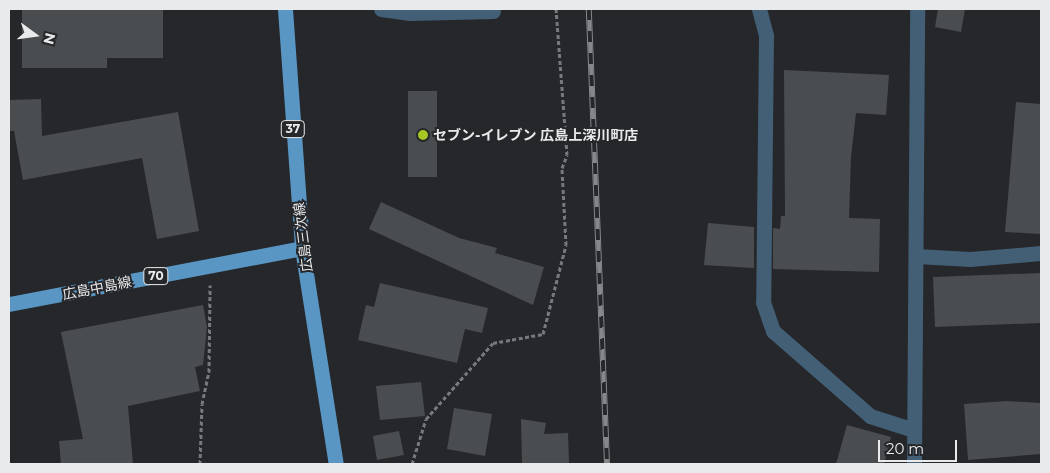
<!DOCTYPE html>
<meta charset="utf-8">
<style>
body{margin:0}
#map{position:relative;width:1050px;height:473px;overflow:hidden;background:#25272a;font-family:Montserrat,"Noto Sans JP",sans-serif}
div>[style]{position:absolute}
.building>*{inset:0;background:#4a4d50}
.path>*{height:3px;margin-top:-1.5px;transform-origin:0;background:repeating-linear-gradient(90deg,#78797c 0 4px,transparent 0 6.5px)}
.street>*{height:15px;margin:-7.5px;padding:0 7.5px;transform-origin:7.5px;border-radius:7.5px;background:#425f76}
.primary>*{height:15px;margin:-7.5px;padding:0 7.5px;transform-origin:7.5px;border-radius:7.5px;background:#5996c4}
.rail>*{height:5.5px;margin-top:-2.75px;transform-origin:0;background:repeating-linear-gradient(90deg,#25272a 0 11px,#86878a 0 22px);box-sizing:border-box;border-block:1px solid #86878a}
.dots>*{width:14px;height:14px;translate:-50% -50%;box-sizing:border-box;border:2px solid #25272a;border-radius:50%}
span{translate:-50% -50%;white-space:nowrap;text-align:center;line-height:1.15;-webkit-text-stroke:4px #25272a;paint-order:stroke}
.shield-label span{padding:1px 4px;background:#25272a;border:1px solid;border-radius:4px;-webkit-text-stroke-width:0}
.shield-label{font-size:12px;color:#e9eaec;font-weight:700}
.poi-label{font-size:14px;color:#e9eaec;font-weight:700}
.left{translate:0 -50%;text-align:left}
.street-label{font-size:14px;color:#e9eaec}
.frame{position:absolute;inset:0;border:10px solid #e9eaec;pointer-events:none}
.north{position:absolute;left:10px;top:10px;width:50px;height:50px;-webkit-text-stroke:4px #25272a;paint-order:stroke;rotate:104deg;font-size:14px;font-weight:700;line-height:20px;text-align:center;color:#e9eaec}
.north::after{content:'';display:block;margin:auto;width:18px;height:22px;background:#e9eaec;clip-path:polygon(50% 0,100% 100%,50% 72%,0 100%)}
.scale{position:absolute;left:878px;top:440px;width:79px;height:22px;box-sizing:border-box;border:2px solid #e9eaec;border-top:0;padding-left:6px;font-size:15px;line-height:18px;white-space:nowrap;color:#e9eaec;-webkit-text-stroke:4px #25272a;paint-order:stroke}
</style>
<div id="map">
<div class="building">
<div style="clip-path:polygon(22px 9px,163px 9px,163px 58px,107px 58px,107px 68px,22px 68px)"></div>
<div style="clip-path:polygon(938px 9px,965px 9px,961px 32px,935px 27px)"></div>
<div style="clip-path:polygon(784px 70px,889px 75px,886px 115px,856px 113px,851px 157px,849px 218px,880px 219px,879px 272px,773px 269px,773px 228px,780px 229px,781px 216px,785px 216px)"></div>
<div style="clip-path:polygon(408px 91px,437px 91px,437px 177px,408px 177px)"></div>
<div style="clip-path:polygon(41px 99px,42px 136px,178px 112px,199px 231px,157px 239px,142px 158px,23px 180px,14px 131px,9px 131px,9px 100px)"></div>
<div style="clip-path:polygon(1016px 102px,1041px 104px,1041px 234px,1005px 232px)"></div>
<div style="clip-path:polygon(381px 202px,459px 238px,497px 248px,495px 253px,544px 267px,533px 305px,369px 229px)"></div>
<div style="clip-path:polygon(708px 223px,754px 227px,754px 268px,704px 265px)"></div>
<div style="clip-path:polygon(1041px 273px,1041px 323px,935px 327px,933px 277px)"></div>
<div style="clip-path:polygon(380px 283px,488px 308px,482px 333px,465px 329px,457px 363px,358px 340px,366px 305px,374px 307px)"></div>
<div style="clip-path:polygon(203px 305px,207px 327px,203px 365px,195px 367px,200px 391px,128px 406px,133px 464px,61px 464px,59px 441px,83px 439px,61px 332px)"></div>
<div style="clip-path:polygon(421px 382px,425px 416px,380px 420px,376px 386px)"></div>
<div style="clip-path:polygon(1007px 401px,1041px 403px,1041px 454px,968px 460px,964px 404px)"></div>
<div style="clip-path:polygon(454px 408px,492px 414px,485px 456px,447px 449px)"></div>
<div style="clip-path:polygon(521px 419px,546px 423px,544px 434px,568px 433px,569px 464px,522px 464px)"></div>
<div style="clip-path:polygon(847px 425px,891px 437px,884px 464px,836px 464px)"></div>
<div style="clip-path:polygon(399px 431px,404px 455px,377px 460px,373px 436px)"></div>
</div>
<div class="path">
<div style="left:200px;top:464px;width:60px;rotate:-88.1deg"></div>
<div style="left:202px;top:404px;width:33px;rotate:-78deg"></div>
<div style="left:209px;top:372px;width:87px;rotate:-89.3deg"></div>
<div style="left:412px;top:464px;width:47px;rotate:-72.7deg"></div>
<div style="left:426px;top:419px;width:101px;rotate:-48.6deg"></div>
<div style="left:493px;top:343px;width:51px;rotate:-10.2deg"></div>
<div style="left:543px;top:334px;width:92px;rotate:-75.5deg"></div>
<div style="left:566px;top:245px;width:77px;rotate:-93deg"></div>
<div style="left:562px;top:168px;width:14px;rotate:-69deg"></div>
<div style="left:567px;top:155px;width:146px;rotate:-94.3deg"></div>
</div>
<div class="street">
<div style="left:381px;top:9px;width:29px;rotate:8deg"></div>
<div style="left:410px;top:13px;width:83px;rotate:-1.4deg"></div>
<div style="left:759px;top:9px;width:28px;rotate:75deg"></div>
<div style="left:766px;top:36px;width:266px;rotate:90.6deg"></div>
<div style="left:763px;top:302px;width:31px;rotate:71deg"></div>
<div style="left:773px;top:331px;width:129px;rotate:41.2deg"></div>
<div style="left:870px;top:416px;width:46px;rotate:17.7deg"></div>
<div style="left:916px;top:256px;width:54px;rotate:3.2deg"></div>
<div style="left:970px;top:259px;width:71px;rotate:-4.8deg"></div>
<div style="left:914px;top:464px;width:455px;rotate:-89.6deg"></div>
</div>
<div class="primary">
<div style="left:285px;top:9px;width:240px;rotate:85.9deg"></div>
<div style="left:302px;top:248px;width:219px;rotate:81.1deg"></div>
<div style="left:9px;top:304px;width:298px;rotate:-10.8deg"></div>
</div>
<div class="rail">
<div style="left:589px;top:9px;width:455px;rotate:87.7deg"></div>
</div>
<div class="dots">
<div style="left:423px;top:135px;background:#a5c823"></div>
</div>
<div class="shield-label">
<span style="left:293px;top:129px">37</span>
<span style="left:156px;top:276px">70</span>
</div>
<div class="poi-label">
<span class="left" style="left:433px;top:135px">セブン-イレブン 広島上深川町店</span>
</div>
<div class="street-label">
<span style="left:303px;top:237px;rotate:-97deg">広島三次線</span>
<span style="left:97px;top:288px;rotate:-11deg">広島中島線</span>
</div>
<div class="frame"></div>
<div class="north">N</div>
<div class="scale">20 m</div>
</div>
